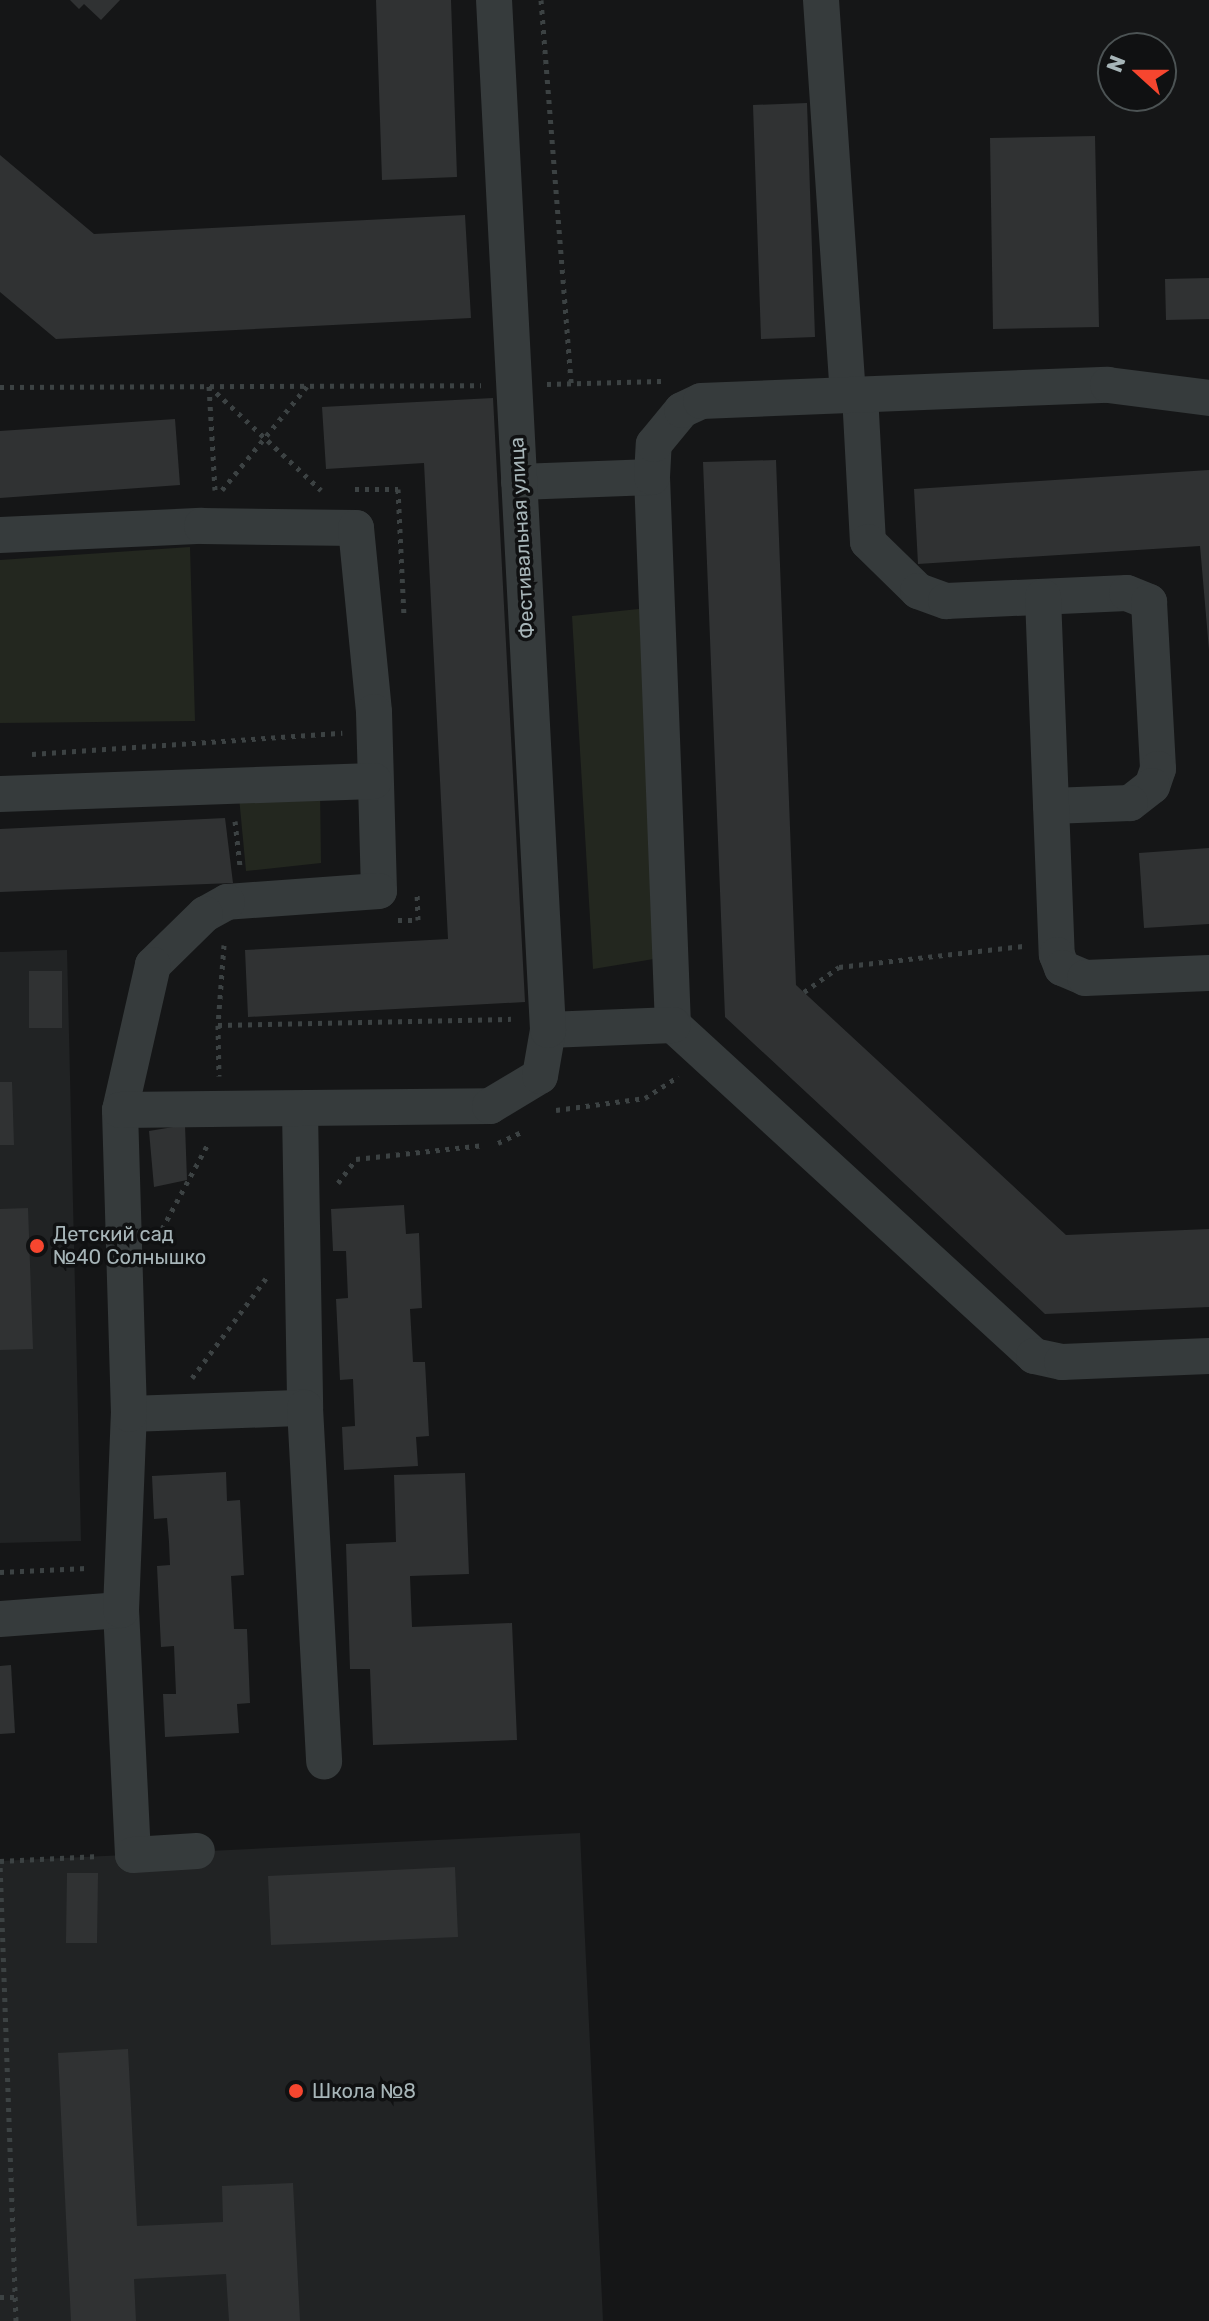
<!DOCTYPE html>
<meta charset="utf-8">
<style>
body{margin:0}
#map{position:relative;width:1209px;height:2321px;overflow:hidden;background:#151617;font-family:Rubik,sans-serif}
div>[style]{position:absolute}
.built>*{inset:0;background:#212324}
.green>*{inset:0;background:#23271f}
.building>*{inset:0;background:#303233}
.path>*{height:5px;margin-top:-2.5px;transform-origin:0;background:repeating-linear-gradient(90deg,#3c4243 0 4px,transparent 0 10px)}
.minor>*{height:36px;margin:-18px;padding:0 18px;transform-origin:18px;border-radius:18px;background:#363b3c}
.dots>*{width:22px;height:22px;translate:-50% -50%;box-sizing:border-box;border:4px solid #101112;border-radius:50%}
span{translate:-50% -50%;white-space:nowrap;text-align:center;line-height:1.15;-webkit-text-stroke:7px #101112;paint-order:stroke}
.street-label{font-size:20px;color:#a7b5b8}
.poi-label{font-size:20px;color:#a7b5b8}
.left{translate:0 -50%;text-align:left}
.north{position:absolute;left:1097px;top:32px;width:80px;height:80px;box-sizing:border-box;background:#101112;border:2px solid #4c5354;border-radius:50%;rotate:291deg;font-size:22px;font-weight:700;line-height:32px;text-align:center;color:#a7b5b8}
.north::after{content:'';display:block;margin:auto;width:28px;height:36px;background:#f6462f;clip-path:polygon(50% 0,100% 100%,50% 72%,0 100%)}
</style>
<div id="map">
<div class="built">
<div style="clip-path:polygon(67px 950px,81px 1541px,0 1543px,0 952px)"></div>
<div style="clip-path:polygon(580px 1833px,603px 2321px,0 2321px,0 1861px)"></div>
</div>
<div class="green">
<div style="clip-path:polygon(190px 547px,195px 721px,0 723px,0 560px)"></div>
<div style="clip-path:polygon(648px 608px,672px 956px,593px 969px,572px 616px)"></div>
<div style="clip-path:polygon(320px 790px,321px 863px,246px 871px,239px 797px)"></div>
</div>
<div class="building">
<div style="clip-path:polygon(70px 0,120px 0,101px 20px,84px 4px,79px 9px)"></div>
<div style="clip-path:polygon(376px 0,451px 0,457px 177px,382px 180px)"></div>
<div style="clip-path:polygon(807px 103px,815px 337px,761px 339px,753px 105px)"></div>
<div style="clip-path:polygon(1095px 136px,1099px 327px,993px 329px,990px 138px)"></div>
<div style="clip-path:polygon(0 155px,94px 234px,465px 215px,471px 318px,56px 339px,0 292px)"></div>
<div style="clip-path:polygon(1209px 278px,1209px 319px,1166px 320px,1165px 279px)"></div>
<div style="clip-path:polygon(493px 398px,525px 1002px,248px 1017px,245px 950px,448px 939px,424px 463px,326px 469px,322px 407px)"></div>
<div style="clip-path:polygon(175px 419px,180px 485px,0 498px,0 431px)"></div>
<div style="clip-path:polygon(776px 460px,796px 985px,1066px 1235px,1209px 1229px,1209px 1307px,1045px 1314px,725px 1017px,703px 462px)"></div>
<div style="clip-path:polygon(1209px 470px,1209px 650px,1200px 546px,918px 564px,914px 489px)"></div>
<div style="clip-path:polygon(225px 818px,233px 883px,0 892px,0 829px)"></div>
<div style="clip-path:polygon(1209px 848px,1209px 924px,1144px 928px,1139px 853px)"></div>
<div style="clip-path:polygon(29px 971px,62px 971px,62px 1028px,29px 1028px)"></div>
<div style="clip-path:polygon(0 1082px,12px 1082px,14px 1145px,0 1145px)"></div>
<div style="clip-path:polygon(185px 1125px,187px 1180px,154px 1187px,149px 1131px)"></div>
<div style="clip-path:polygon(404px 1205px,406px 1234px,419px 1233px,422px 1308px,410px 1309px,413px 1362px,425px 1362px,429px 1436px,416px 1437px,418px 1466px,344px 1470px,342px 1427px,355px 1426px,353px 1379px,340px 1380px,336px 1299px,348px 1298px,346px 1251px,333px 1251px,331px 1209px)"></div>
<div style="clip-path:polygon(28px 1208px,33px 1349px,0 1350px,0 1209px)"></div>
<div style="clip-path:polygon(226px 1472px,227px 1501px,240px 1500px,244px 1575px,231px 1576px,234px 1629px,247px 1629px,250px 1703px,237px 1704px,239px 1733px,165px 1737px,163px 1694px,176px 1694px,174px 1646px,161px 1647px,157px 1566px,170px 1565px,169px 1542px,167px 1518px,154px 1519px,152px 1476px)"></div>
<div style="clip-path:polygon(465px 1473px,469px 1574px,410px 1576px,412px 1627px,512px 1623px,517px 1740px,373px 1745px,370px 1669px,350px 1669px,346px 1544px,396px 1542px,394px 1475px)"></div>
<div style="clip-path:polygon(11px 1665px,15px 1733px,0 1734px,0 1666px)"></div>
<div style="clip-path:polygon(455px 1867px,458px 1937px,271px 1945px,268px 1876px)"></div>
<div style="clip-path:polygon(67px 1873px,98px 1873px,97px 1943px,66px 1943px)"></div>
<div style="clip-path:polygon(128px 2049px,137px 2226px,223px 2222px,222px 2186px,293px 2183px,300px 2321px,229px 2321px,226px 2274px,134px 2279px,136px 2321px,71px 2321px,58px 2053px)"></div>
</div>
<div class="path">
<div style="left:541px;top:0;width:385px;rotate:85.5deg"></div>
<div style="left:547px;top:384px;width:114px;rotate:-1.5deg"></div>
<div style="left:0;top:387px;width:481px;rotate:-0.2deg"></div>
<div style="left:355px;top:489px;width:43px"></div>
<div style="left:398px;top:489px;width:127px;rotate:87.3deg"></div>
<div style="left:215px;top:490px;width:104px;rotate:-93.3deg"></div>
<div style="left:209px;top:386px;width:153px;rotate:42.9deg"></div>
<div style="left:222px;top:490px;width:134px;rotate:-50.7deg"></div>
<div style="left:32px;top:754px;width:311px;rotate:-3.9deg"></div>
<div style="left:235px;top:821px;width:45px;rotate:83.7deg"></div>
<div style="left:398px;top:920px;width:20px"></div>
<div style="left:418px;top:920px;width:26px;rotate:-92deg"></div>
<div style="left:224px;top:945px;width:80px;rotate:94.3deg"></div>
<div style="left:218px;top:1025px;width:293px;rotate:-1.2deg"></div>
<div style="left:804px;top:992px;width:43px;rotate:-35.5deg"></div>
<div style="left:839px;top:967px;width:186px;rotate:-6.5deg"></div>
<div style="left:218px;top:1025px;width:51px;rotate:88.9deg"></div>
<div style="left:556px;top:1110px;width:90px;rotate:-7.7deg"></div>
<div style="left:645px;top:1098px;width:40px;rotate:-32.9deg"></div>
<div style="left:498px;top:1143px;width:29px;rotate:-25deg"></div>
<div style="left:338px;top:1183px;width:30px;rotate:-53deg"></div>
<div style="left:356px;top:1159px;width:129px;rotate:-6.2deg"></div>
<div style="left:162px;top:1229px;width:97px;rotate:-61.6deg"></div>
<div style="left:192px;top:1378px;width:126px;rotate:-53.4deg"></div>
<div style="left:0;top:1572px;width:87px;rotate:-2.6deg"></div>
<div style="left:0;top:2297px;width:15px"></div>
<div style="left:16px;top:2321px;width:460px;rotate:-92deg"></div>
<div style="left:0;top:1861px;width:99px;rotate:-2.9deg"></div>
</div>
<div class="minor">
<div style="left:821px;top:0;width:396px;rotate:86.1deg"></div>
<div style="left:860px;top:395px;width:147px;rotate:86.9deg"></div>
<div style="left:868px;top:542px;width:70px;rotate:44.4deg"></div>
<div style="left:918px;top:591px;width:30px;rotate:20deg"></div>
<div style="left:946px;top:601px;width:181px;rotate:-2.5deg"></div>
<div style="left:1127px;top:593px;width:24px;rotate:22deg"></div>
<div style="left:1149px;top:602px;width:167px;rotate:86.9deg"></div>
<div style="left:1158px;top:769px;width:18px;rotate:109deg"></div>
<div style="left:1152px;top:786px;width:28px;rotate:142deg"></div>
<div style="left:1130px;top:803px;width:79px;rotate:177.8deg"></div>
<div style="left:652px;top:477px;width:548px;rotate:87.81deg"></div>
<div style="left:673px;top:1025px;width:490px;rotate:42.5deg"></div>
<div style="left:1034px;top:1356px;width:29px;rotate:12deg"></div>
<div style="left:1062px;top:1362px;width:147px;rotate:-2.3deg"></div>
<div style="left:519px;top:482px;width:133px;rotate:-2.2deg"></div>
<div style="left:652px;top:477px;width:33px;rotate:-87deg"></div>
<div style="left:654px;top:444px;width:44px;rotate:-50.5deg"></div>
<div style="left:682px;top:410px;width:21px;rotate:-25deg"></div>
<div style="left:701px;top:401px;width:407px;rotate:-2.3deg"></div>
<div style="left:1108px;top:385px;width:102px;rotate:7.3deg"></div>
<div style="left:0;top:535px;width:202px;rotate:-2.6deg"></div>
<div style="left:202px;top:526px;width:154px;rotate:0.7deg"></div>
<div style="left:356px;top:528px;width:185px;rotate:84.4deg"></div>
<div style="left:374px;top:712px;width:179px;rotate:88.4deg"></div>
<div style="left:379px;top:891px;width:152px;rotate:175.9deg"></div>
<div style="left:227px;top:902px;width:25px;rotate:151deg"></div>
<div style="left:205px;top:914px;width:73px;rotate:135.6deg"></div>
<div style="left:153px;top:965px;width:149px;rotate:102.8deg"></div>
<div style="left:1043px;top:597px;width:358px;rotate:87.8deg"></div>
<div style="left:1057px;top:955px;width:14px;rotate:69deg"></div>
<div style="left:1062px;top:968px;width:25px;rotate:23deg"></div>
<div style="left:1085px;top:978px;width:124px;rotate:-2.3deg"></div>
<div style="left:0;top:794px;width:374px;rotate:-2deg"></div>
<div style="left:548px;top:1030px;width:125px;rotate:-2.3deg"></div>
<div style="left:300px;top:1111px;width:297px;rotate:89deg"></div>
<div style="left:129px;top:1414px;width:176px;rotate:-2deg"></div>
<div style="left:305px;top:1408px;width:354px;rotate:86.9deg"></div>
<div style="left:121px;top:1610px;width:245px;rotate:87.2deg"></div>
<div style="left:133px;top:1855px;width:64px;rotate:-3.6deg"></div>
<div style="left:0;top:1619px;width:121px;rotate:-4.3deg"></div>
<div style="left:121px;top:1610px;width:196px;rotate:-87.7deg"></div>
<div style="left:129px;top:1414px;width:304px;rotate:-91.7deg"></div>
<div style="left:120px;top:1110px;width:370px;rotate:-0.6deg"></div>
<div style="left:490px;top:1106px;width:58px;rotate:-31deg"></div>
<div style="left:540px;top:1076px;width:47px;rotate:-80.1deg"></div>
<div style="left:548px;top:1030px;width:1031px;rotate:-93deg"></div>
</div>
<div class="dots">
<div style="left:37px;top:1246px;background:#f6462f"></div>
<div style="left:296px;top:2091px;background:#f6462f"></div>
</div>
<div class="street-label">
<span style="left:522px;top:538px;rotate:-93deg">Фестивальная улица</span>
</div>
<div class="poi-label">
<span class="left" style="left:53px;top:1246px">Детский сад<br>№40 Солнышко</span>
<span class="left" style="left:312px;top:2091px">Школа №8</span>
</div>
<div class="north">N</div>
</div>
